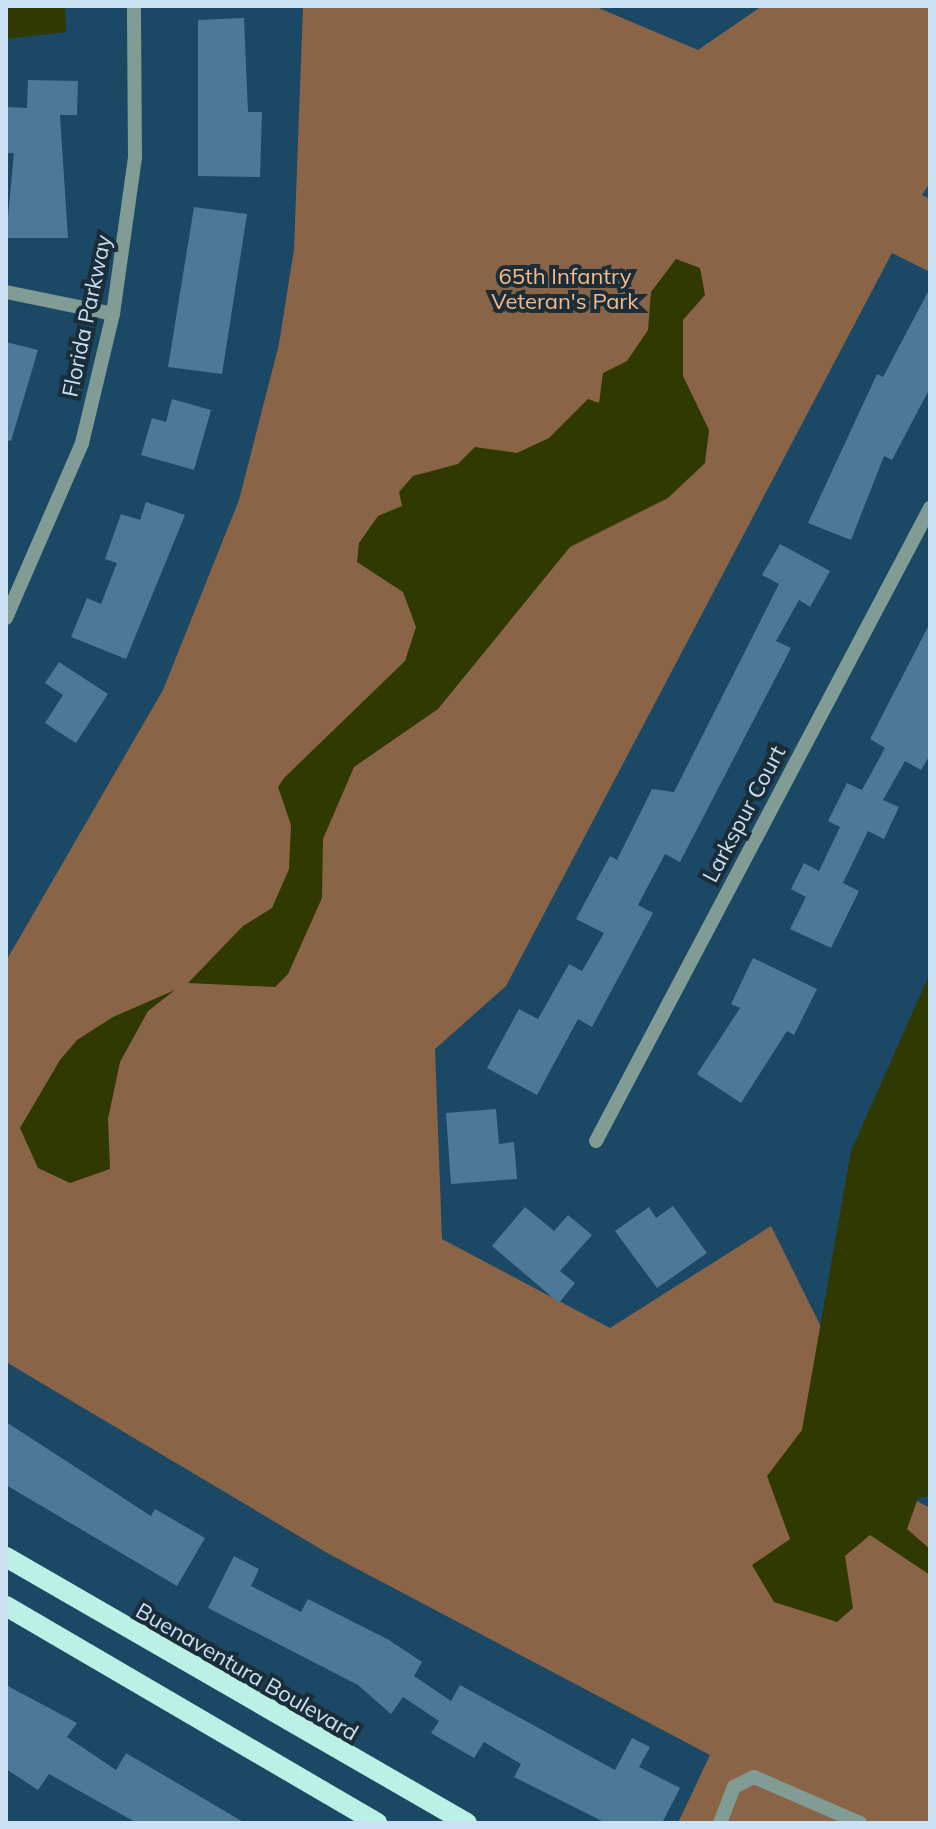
<!DOCTYPE html>
<style>
body{margin:0}
#map{position:relative;width:936px;height:1829px;overflow:hidden;background:#1b4864;font-family:Mulish,sans-serif}
div>[style]{position:absolute}
.green>*{inset:0;background:#8a6446}
.water>*{inset:0;background:#303902}
.building>*{inset:0;background:#4d7998}
.minor>*{height:14px;margin:-7px;padding:0 7px;transform-origin:7px;border-radius:7px;background:#819b95}
.major>*{height:20px;margin:-10px;padding:0 10px;transform-origin:10px;border-radius:10px;background:#baf1e4}
span{translate:-50% -50%;white-space:nowrap;text-align:center;line-height:1.15;-webkit-text-stroke:8px #1a2d39;paint-order:stroke}
.park-label{font-size:22px;color:#f8b986}
.street-label{font-size:22px;color:#c9e1f2}
.frame{position:absolute;inset:0;border:8px solid #c9e1f2;pointer-events:none}
</style>
<div id="map">
<div class="green">
<div style="clip-path:polygon(303px 6px,594px 6px,698px 50px,762px 6px,930px 6px,930px 183px,922px 195px,930px 199px,930px 272px,892px 253px,506px 986px,435px 1049px,442px 1239px,610px 1328px,771px 1226px,904px 1494px,930px 1508px,930px 1823px,678px 1823px,710px 1755px,329px 1554px,6px 1362px,6px 961px,163px 690px,239px 500px,279px 344px,294px 249px)"></div>
</div>
<div class="water">
<div style="clip-path:polygon(6px 6px,65px 6px,66px 32px,6px 39px)"></div>
<div style="clip-path:polygon(676px 259px,700px 268px,705px 295px,683px 320px,683px 376px,709px 430px,705px 463px,668px 498px,570px 547px,438px 709px,354px 767px,323px 839px,322px 898px,288px 974px,275px 987px,188px 983px,243px 926px,272px 908px,289px 869px,291px 825px,278px 787px,284px 778px,405px 661px,416px 627px,403px 592px,357px 562px,359px 543px,378px 516px,402px 506px,399px 492px,413px 476px,458px 464px,475px 447px,517px 453px,549px 438px,588px 399px,599px 403px,603px 373px,627px 361px,648px 330px,651px 292px)"></div>
<div style="clip-path:polygon(930px 973px,930px 1496px,918px 1498px,907px 1529px,930px 1549px,930px 1575px,870px 1535px,845px 1556px,853px 1608px,837px 1622px,774px 1602px,752px 1565px,790px 1539px,767px 1476px,802px 1430px,851px 1151px)"></div>
<div style="clip-path:polygon(175px 990px,148px 1011px,120px 1062px,108px 1119px,110px 1169px,70px 1183px,38px 1168px,20px 1128px,60px 1060px,77px 1040px,113px 1017px)"></div>
</div>
<div class="building">
<div style="clip-path:polygon(244px 18px,248px 112px,262px 112px,260px 177px,198px 176px,198px 20px)"></div>
<div style="clip-path:polygon(28px 80px,78px 81px,77px 115px,60px 115px,68px 238px,6px 238px,14px 153px,6px 153px,6px 107px,27px 108px)"></div>
<div style="clip-path:polygon(194px 207px,247px 214px,222px 374px,168px 367px)"></div>
<div style="clip-path:polygon(930px 288px,930px 388px,892px 460px,884px 456px,851px 540px,808px 523px,877px 374px,883px 377px)"></div>
<div style="clip-path:polygon(6px 342px,38px 350px,11px 441px,6px 440px)"></div>
<div style="clip-path:polygon(172px 399px,211px 410px,194px 470px,141px 455px,152px 418px,166px 422px)"></div>
<div style="clip-path:polygon(146px 502px,185px 515px,126px 659px,71px 637px,87px 598px,101px 604px,117px 563px,105px 559px,121px 514px,140px 520px)"></div>
<div style="clip-path:polygon(780px 544px,830px 571px,810px 607px,799px 600px,776px 641px,791px 648px,680px 862px,665px 854px,638px 905px,653px 913px,592px 1027px,578px 1019px,537px 1095px,487px 1068px,519px 1009px,538px 1019px,569px 964px,582px 971px,604px 933px,576px 919px,610px 856px,617px 860px,652px 789px,674px 792px,779px 584px,762px 575px)"></div>
<div style="clip-path:polygon(930px 623px,930px 755px,921px 770px,905px 761px,883px 800px,899px 807px,884px 839px,868px 831px,843px 883px,859px 891px,831px 948px,790px 929px,806px 897px,791px 889px,804px 863px,819px 871px,840px 827px,828px 821px,847px 783px,862px 790px,885px 748px,870px 739px)"></div>
<div style="clip-path:polygon(59px 662px,108px 694px,76px 743px,45px 723px,63px 695px,45px 683px)"></div>
<div style="clip-path:polygon(753px 958px,817px 989px,794px 1035px,787px 1031px,741px 1103px,697px 1074px,740px 1008px,731px 1004px)"></div>
<div style="clip-path:polygon(496px 1109px,499px 1144px,514px 1142px,517px 1179px,451px 1184px,446px 1113px)"></div>
<div style="clip-path:polygon(673px 1206px,707px 1253px,657px 1288px,615px 1231px,649px 1207px,656px 1218px)"></div>
<div style="clip-path:polygon(525px 1207px,554px 1231px,568px 1215px,592px 1235px,560px 1271px,575px 1283px,559px 1303px,492px 1246px)"></div>
<div style="clip-path:polygon(6px 1422px,151px 1516px,155px 1509px,205px 1538px,177px 1586px,6px 1485px)"></div>
<div style="clip-path:polygon(234px 1556px,259px 1569px,251px 1586px,301px 1612px,308px 1599px,389px 1640px,422px 1662px,414px 1676px,451px 1701px,460px 1685px,615px 1770px,632px 1738px,650px 1747px,639px 1767px,680px 1788px,662px 1823px,606px 1823px,514px 1777px,521px 1764px,484px 1742px,474px 1758px,431px 1733px,439px 1721px,403px 1697px,391px 1714px,358px 1685px,208px 1608px)"></div>
<div style="clip-path:polygon(6px 1685px,77px 1723px,67px 1737px,116px 1770px,126px 1753px,245px 1823px,137px 1823px,49px 1774px,38px 1790px,6px 1769px)"></div>
</div>
<div class="minor">
<div style="left:6px;top:292px;width:109px;rotate:11.6deg"></div>
<div style="left:6px;top:618px;width:191px;rotate:-66.5deg"></div>
<div style="left:82px;top:443px;width:133px;rotate:-76.5deg"></div>
<div style="left:113px;top:314px;width:159px;rotate:-82deg"></div>
<div style="left:135px;top:157px;width:151px;rotate:-90.4deg"></div>
<div style="left:596px;top:1141px;width:716px;rotate:-62.18deg"></div>
<div style="left:720px;top:1823px;width:39px;rotate:-69deg"></div>
<div style="left:734px;top:1787px;width:22px;rotate:-27deg"></div>
<div style="left:754px;top:1777px;width:116px;rotate:23.5deg"></div>
</div>
<div class="major">
<div style="left:6px;top:1557px;width:532px;rotate:29.99deg"></div>
<div style="left:6px;top:1606px;width:430px;rotate:30.3deg"></div>
</div>
<div class="park-label">
<span style="left:565px;top:289px">65th Infantry<br>Veteran's Park</span>
</div>
<div class="street-label">
<span style="left:87px;top:316px;rotate:-78deg">Florida Parkway</span>
<span style="left:744px;top:814px;rotate:-62deg">Larkspur Court</span>
<span style="left:247px;top:1672px;rotate:30deg">Buenaventura Boulevard</span>
</div>
<div class="frame"></div>
</div>
